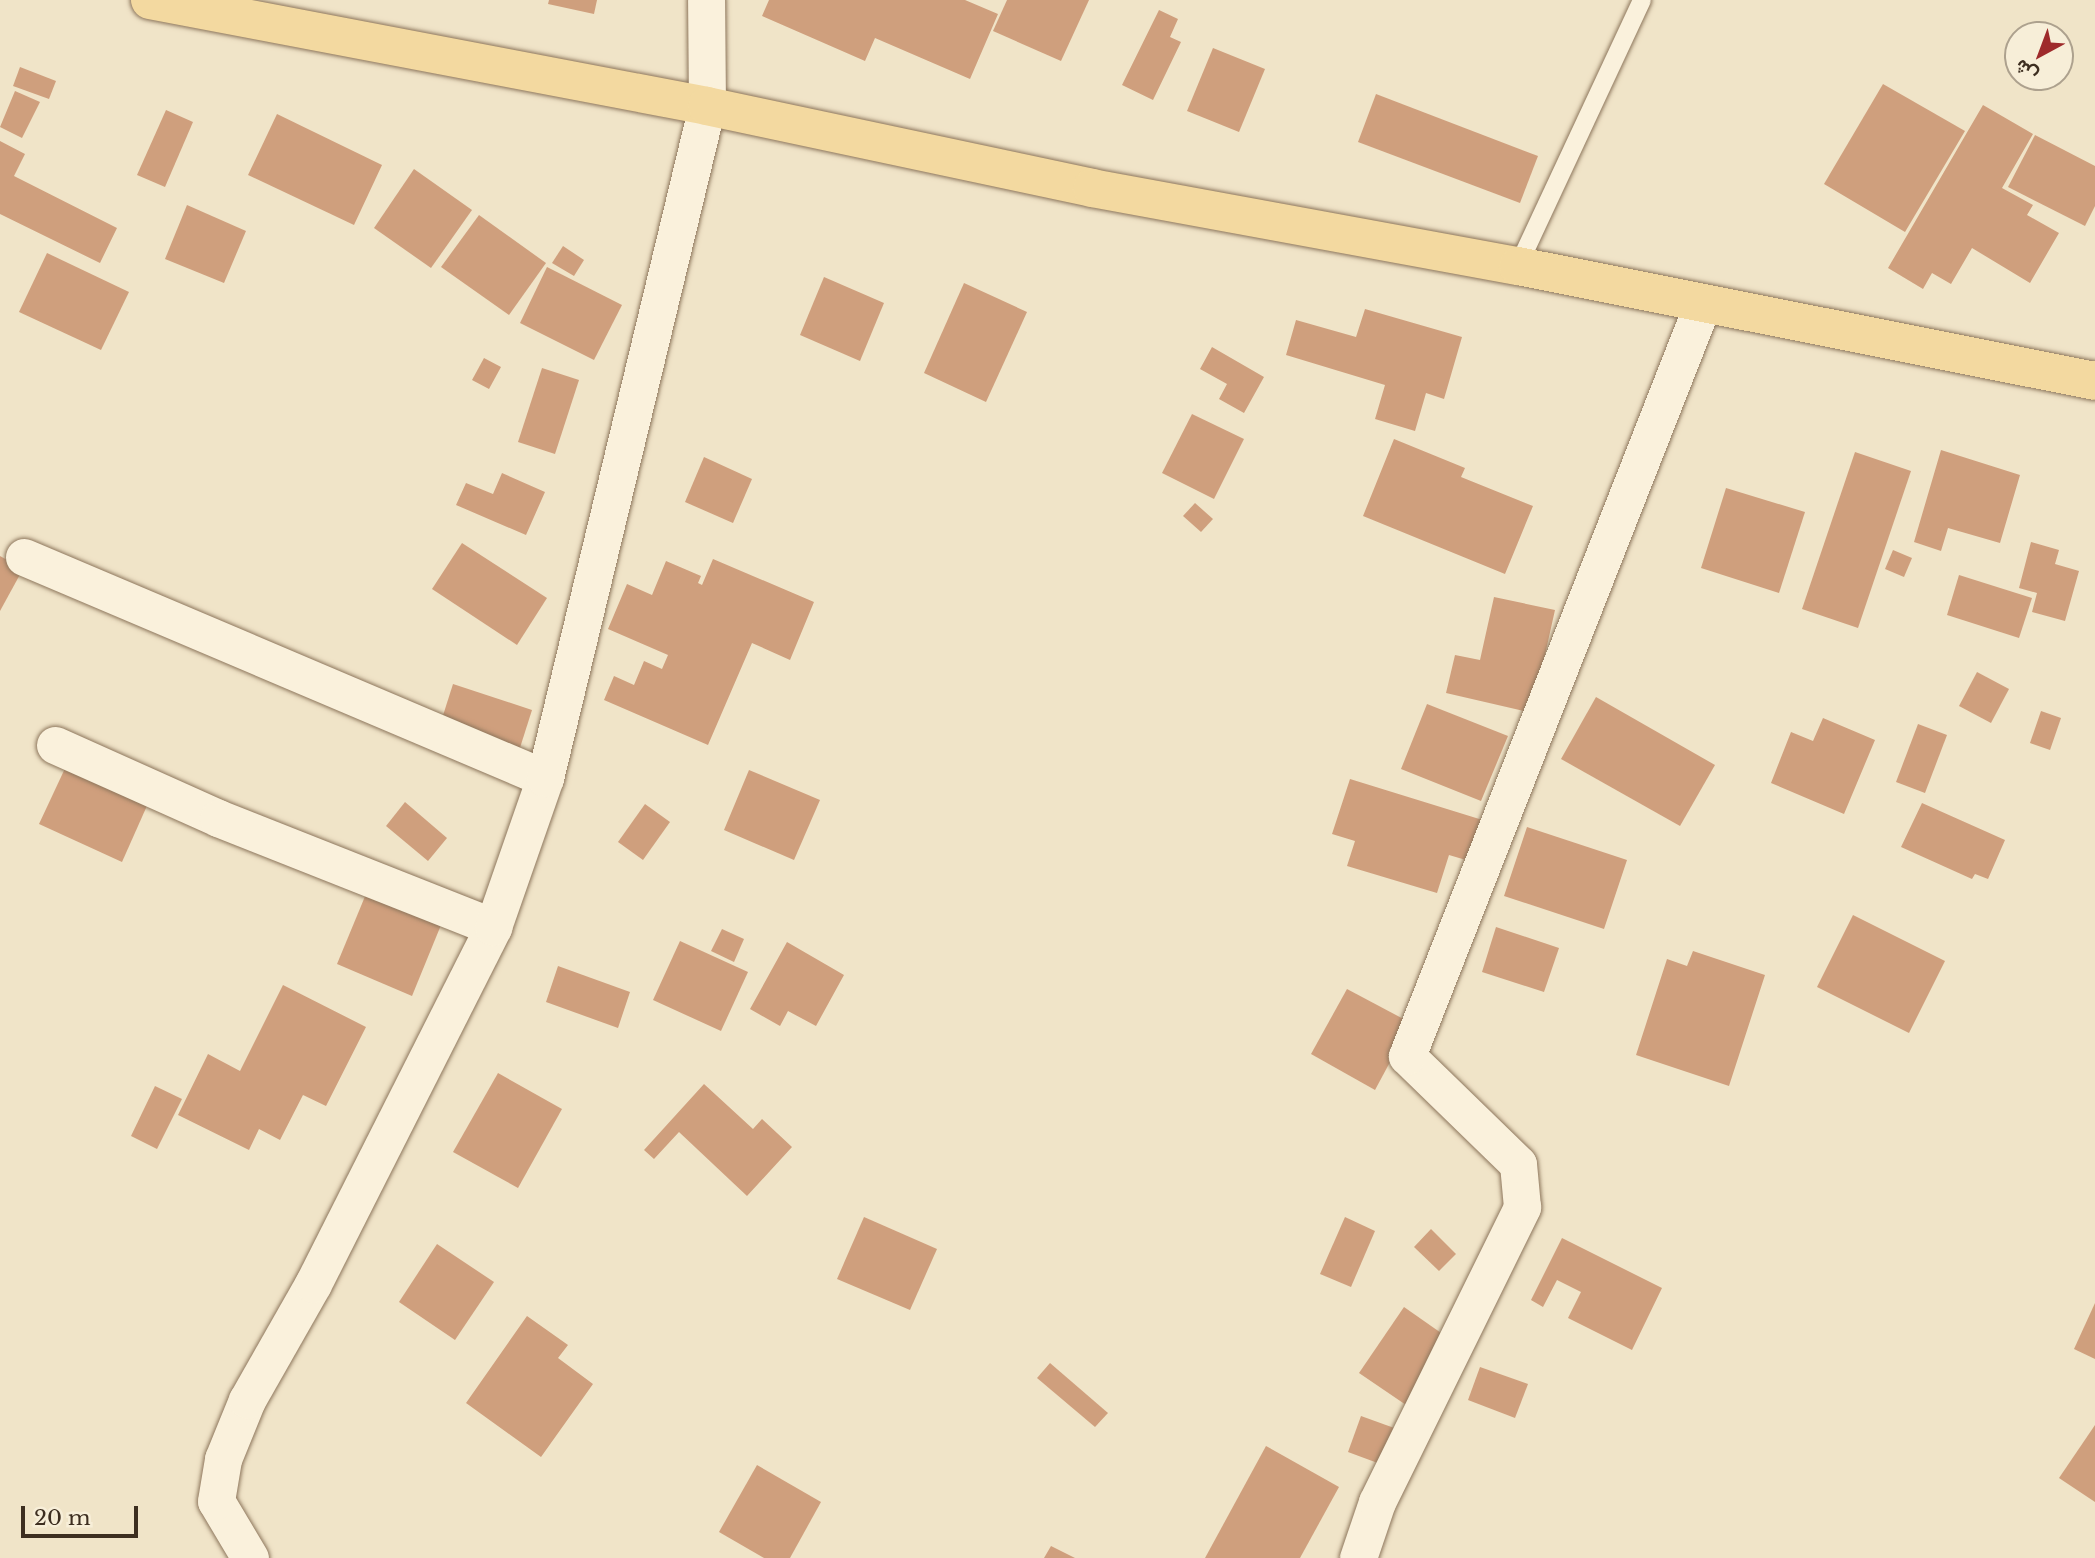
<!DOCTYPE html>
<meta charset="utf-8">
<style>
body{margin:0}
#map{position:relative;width:2095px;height:1558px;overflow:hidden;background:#f0e4c8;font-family:"Libre Baskerville",Vazirmatn,serif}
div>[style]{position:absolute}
.building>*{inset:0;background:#cf9f7d}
.roads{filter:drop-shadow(0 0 2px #8d765c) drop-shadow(0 0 2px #8d765c)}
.lane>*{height:18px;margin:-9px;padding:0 9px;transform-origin:9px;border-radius:9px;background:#faf1dc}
.street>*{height:37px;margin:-18.5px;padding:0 18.5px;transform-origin:18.5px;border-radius:18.5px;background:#faf1dc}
.primary>*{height:38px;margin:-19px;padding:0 19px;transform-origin:19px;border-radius:19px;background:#f3d9a0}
span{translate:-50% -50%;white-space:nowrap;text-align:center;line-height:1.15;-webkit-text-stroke:7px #f7eed8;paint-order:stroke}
.north{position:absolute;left:2004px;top:21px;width:70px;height:70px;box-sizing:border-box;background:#f7eed8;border:2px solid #ada18e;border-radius:50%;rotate:221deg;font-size:19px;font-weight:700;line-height:28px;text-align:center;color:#3d2e20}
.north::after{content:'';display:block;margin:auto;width:24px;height:32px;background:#9e2a2b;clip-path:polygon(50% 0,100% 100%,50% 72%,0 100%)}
.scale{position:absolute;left:21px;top:1506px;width:117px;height:32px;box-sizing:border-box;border:4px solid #3d2e20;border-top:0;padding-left:9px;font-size:21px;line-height:24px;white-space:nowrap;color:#3d2e20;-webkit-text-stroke:5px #f7eed8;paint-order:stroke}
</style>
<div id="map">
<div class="building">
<div style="clip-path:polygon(549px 0,597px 0,594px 14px,548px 4px)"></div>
<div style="clip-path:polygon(769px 0,965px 0,998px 14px,970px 79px,875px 38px,865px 61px,762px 16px)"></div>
<div style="clip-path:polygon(1007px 0,1089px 0,1061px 61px,993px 31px)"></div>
<div style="clip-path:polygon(1159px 10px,1178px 19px,1170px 37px,1181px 42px,1153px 100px,1122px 85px)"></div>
<div style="clip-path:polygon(1213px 48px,1265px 69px,1239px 132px,1187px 111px)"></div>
<div style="clip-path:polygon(20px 67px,56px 81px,49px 99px,13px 86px)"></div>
<div style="clip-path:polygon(1883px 84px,1965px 131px,1905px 232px,1824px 184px)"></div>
<div style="clip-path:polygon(15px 91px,40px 102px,22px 138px,0 127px)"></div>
<div style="clip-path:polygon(1376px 94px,1538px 156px,1520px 203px,1358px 142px)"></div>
<div style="clip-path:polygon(1983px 105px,2033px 134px,2002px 188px,2033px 205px,2027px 215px,2059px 233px,2030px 283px,1972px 248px,1951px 284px,1932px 273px,1923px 289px,1888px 268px)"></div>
<div style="clip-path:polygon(166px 110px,193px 122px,165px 187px,137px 175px)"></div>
<div style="clip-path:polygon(277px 114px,382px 165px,354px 225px,248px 175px)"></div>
<div style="clip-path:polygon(2035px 135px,2095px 166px,2095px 206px,2085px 226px,2008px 187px)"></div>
<div style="clip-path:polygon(0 141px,25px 154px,14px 176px,117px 228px,100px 263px,0 214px)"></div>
<div style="clip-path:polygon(414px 169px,472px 210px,431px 268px,374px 228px)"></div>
<div style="clip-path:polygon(187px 205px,246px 231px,224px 283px,165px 259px)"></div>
<div style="clip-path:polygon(479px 215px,546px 263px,509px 315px,441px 267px)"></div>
<div style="clip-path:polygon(563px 246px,584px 260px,574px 276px,552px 263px)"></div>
<div style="clip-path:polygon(47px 253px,129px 292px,101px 350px,19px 312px)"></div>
<div style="clip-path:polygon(547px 267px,622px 305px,594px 360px,520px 323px)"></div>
<div style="clip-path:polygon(824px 277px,884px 303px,860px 361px,800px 335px)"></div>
<div style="clip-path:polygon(964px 283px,1027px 312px,986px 402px,924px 373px)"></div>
<div style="clip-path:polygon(1365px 309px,1462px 337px,1444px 399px,1426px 393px,1415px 431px,1375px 419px,1385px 385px,1286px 355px,1296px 320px,1356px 337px)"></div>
<div style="clip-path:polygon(1212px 347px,1264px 377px,1244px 413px,1219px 399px,1227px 384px,1200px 369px)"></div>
<div style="clip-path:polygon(484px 358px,501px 367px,489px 389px,472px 380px)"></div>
<div style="clip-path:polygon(542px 368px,579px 380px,555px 454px,518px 442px)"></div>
<div style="clip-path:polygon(1192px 414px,1244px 439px,1214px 499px,1162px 473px)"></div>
<div style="clip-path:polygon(1394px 439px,1465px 468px,1461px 477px,1533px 506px,1505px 574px,1363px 516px)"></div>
<div style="clip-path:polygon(1941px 450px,2020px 475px,2000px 543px,1948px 528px,1941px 551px,1914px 542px)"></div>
<div style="clip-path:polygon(1855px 452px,1911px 471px,1858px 628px,1802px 609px)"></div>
<div style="clip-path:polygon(704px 457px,752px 479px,733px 523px,685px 502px)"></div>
<div style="clip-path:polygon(502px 473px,545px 492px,526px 535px,456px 505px,466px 483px,493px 494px)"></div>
<div style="clip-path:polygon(1726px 488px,1805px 512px,1779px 593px,1701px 568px)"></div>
<div style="clip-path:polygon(1195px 503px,1213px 519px,1201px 532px,1183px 516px)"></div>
<div style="clip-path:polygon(2031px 542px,2059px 550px,2055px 564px,2079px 571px,2065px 621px,2032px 612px,2037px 593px,2019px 588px)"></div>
<div style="clip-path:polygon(462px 543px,547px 598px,517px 645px,432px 589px)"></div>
<div style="clip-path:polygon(1893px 550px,1912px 558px,1904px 577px,1885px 569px)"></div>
<div style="clip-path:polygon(0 556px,23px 569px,0 611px)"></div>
<div style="clip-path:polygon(713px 559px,814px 602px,790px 660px,752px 643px,708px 745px,604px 700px,614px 676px,634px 685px,644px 661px,662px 669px,668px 655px,608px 629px,627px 584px,652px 595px,666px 561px,701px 576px,698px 583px,702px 585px)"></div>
<div style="clip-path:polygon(1959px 575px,2032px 598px,2019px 638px,1947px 615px)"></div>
<div style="clip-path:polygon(1494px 597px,1555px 610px,1532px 713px,1446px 693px,1455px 655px,1480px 660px)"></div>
<div style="clip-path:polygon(1977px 672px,2009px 689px,1991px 723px,1959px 706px)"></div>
<div style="clip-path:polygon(453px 684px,532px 710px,518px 754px,439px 728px)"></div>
<div style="clip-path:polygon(1596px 697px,1715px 765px,1680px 826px,1561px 759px)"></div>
<div style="clip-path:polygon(1427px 704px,1508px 736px,1481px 801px,1401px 769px)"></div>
<div style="clip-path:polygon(2041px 711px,2061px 718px,2050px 750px,2030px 743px)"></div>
<div style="clip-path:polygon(1823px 718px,1875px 740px,1844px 814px,1771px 783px,1791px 732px,1813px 741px)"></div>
<div style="clip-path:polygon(1918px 724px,1947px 735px,1925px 793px,1896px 782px)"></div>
<div style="clip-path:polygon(68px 762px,150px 799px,122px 862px,39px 824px)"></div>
<div style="clip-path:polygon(749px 770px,820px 800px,794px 860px,724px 830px)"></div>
<div style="clip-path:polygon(1350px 779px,1489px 822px,1476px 863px,1449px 855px,1437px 893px,1347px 866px,1355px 841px,1332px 834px)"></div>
<div style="clip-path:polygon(405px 802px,447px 838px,428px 861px,386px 826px)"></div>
<div style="clip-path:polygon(1922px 803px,2005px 840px,1988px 879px,1975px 874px,1972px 879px,1901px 847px)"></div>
<div style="clip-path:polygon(645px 804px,670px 822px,643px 860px,618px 842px)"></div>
<div style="clip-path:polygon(1527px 827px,1627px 860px,1604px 929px,1504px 896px)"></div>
<div style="clip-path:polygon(366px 894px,441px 925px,412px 996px,337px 964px)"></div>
<div style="clip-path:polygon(1853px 915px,1945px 961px,1909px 1033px,1817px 987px)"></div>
<div style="clip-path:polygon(1496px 927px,1559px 948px,1544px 992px,1482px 972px)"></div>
<div style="clip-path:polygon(722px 929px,744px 939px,734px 962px,711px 951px)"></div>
<div style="clip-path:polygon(680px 941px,748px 972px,721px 1031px,653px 1000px)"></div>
<div style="clip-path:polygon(787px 942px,844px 975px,816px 1026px,788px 1011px,780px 1026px,750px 1009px)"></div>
<div style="clip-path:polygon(1693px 951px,1765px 975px,1729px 1086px,1636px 1055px,1667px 959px,1687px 966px)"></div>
<div style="clip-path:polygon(558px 966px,630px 992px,618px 1028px,546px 1002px)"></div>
<div style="clip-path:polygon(283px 985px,366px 1027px,326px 1106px,303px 1095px,280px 1140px,259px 1129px,249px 1150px,178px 1115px,208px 1054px,240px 1071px)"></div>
<div style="clip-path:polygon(1347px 989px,1411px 1023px,1375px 1090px,1311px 1054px)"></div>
<div style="clip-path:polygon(498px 1073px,562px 1109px,518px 1188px,453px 1152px)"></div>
<div style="clip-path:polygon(704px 1084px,753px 1129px,762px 1119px,792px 1147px,747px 1196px,679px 1132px,654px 1159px,644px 1150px)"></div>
<div style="clip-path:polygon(155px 1086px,182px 1099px,157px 1149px,131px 1136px)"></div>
<div style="clip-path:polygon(864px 1217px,937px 1249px,910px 1310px,837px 1279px)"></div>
<div style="clip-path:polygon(1345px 1217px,1375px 1231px,1351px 1287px,1320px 1274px)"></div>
<div style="clip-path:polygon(1431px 1229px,1456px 1254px,1439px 1271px,1414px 1247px)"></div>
<div style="clip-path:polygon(1562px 1238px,1662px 1288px,1632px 1350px,1568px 1318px,1581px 1292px,1557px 1280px,1543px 1307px,1531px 1300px)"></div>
<div style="clip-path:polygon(437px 1244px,494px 1282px,455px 1340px,399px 1302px)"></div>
<div style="clip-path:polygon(2095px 1303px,2095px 1359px,2074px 1349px)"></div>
<div style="clip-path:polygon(1404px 1307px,1454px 1342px,1409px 1407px,1359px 1373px)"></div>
<div style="clip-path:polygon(527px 1316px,568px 1345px,558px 1358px,593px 1384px,541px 1457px,466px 1403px)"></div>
<div style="clip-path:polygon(1050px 1363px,1108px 1413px,1095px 1427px,1037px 1378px)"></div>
<div style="clip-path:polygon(1480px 1367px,1528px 1384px,1515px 1418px,1468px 1400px)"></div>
<div style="clip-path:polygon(1361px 1416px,1397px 1429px,1383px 1465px,1348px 1452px)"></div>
<div style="clip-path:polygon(2095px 1425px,2095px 1502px,2059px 1478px)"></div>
<div style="clip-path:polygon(1266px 1446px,1339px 1487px,1300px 1558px,1205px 1558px)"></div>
<div style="clip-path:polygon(757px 1465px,821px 1502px,790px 1558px,764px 1558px,719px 1532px)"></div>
<div style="clip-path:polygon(1051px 1546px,1075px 1558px,1044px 1558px)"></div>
</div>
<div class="roads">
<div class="lane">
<div style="left:1518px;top:266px;width:293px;rotate:-65deg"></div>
</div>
<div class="street">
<div style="left:24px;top:557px;width:566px;rotate:22.99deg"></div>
<div style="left:55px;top:745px;width:179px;rotate:24.1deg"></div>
<div style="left:218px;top:818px;width:296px;rotate:21.6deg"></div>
<div style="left:250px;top:1558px;width:66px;rotate:-120.8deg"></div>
<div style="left:216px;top:1501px;width:43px;rotate:-80.5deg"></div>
<div style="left:223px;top:1459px;width:64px;rotate:-67.9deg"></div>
<div style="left:247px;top:1400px;width:133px;rotate:-60.4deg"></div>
<div style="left:313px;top:1284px;width:400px;rotate:-63.2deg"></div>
<div style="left:493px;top:927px;width:158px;rotate:-70.8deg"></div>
<div style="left:545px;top:778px;width:691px;rotate:-76.45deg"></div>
<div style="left:707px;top:106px;width:106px;rotate:-90.5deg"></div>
<div style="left:1358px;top:1558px;width:59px;rotate:-71.3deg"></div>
<div style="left:1377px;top:1502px;width:329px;rotate:-63.8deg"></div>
<div style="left:1522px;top:1207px;width:43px;rotate:-95.3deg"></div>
<div style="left:1518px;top:1164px;width:155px;rotate:-135.8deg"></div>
<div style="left:1407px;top:1056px;width:809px;rotate:-68.54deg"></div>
</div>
<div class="primary">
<div style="left:150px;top:0;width:567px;rotate:10.77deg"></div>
<div style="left:707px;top:106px;width:394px;rotate:12deg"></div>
<div style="left:1092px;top:188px;width:433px;rotate:10.4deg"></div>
<div style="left:1518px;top:266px;width:588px;rotate:11.27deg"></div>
</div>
</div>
<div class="north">ش</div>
<div class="scale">20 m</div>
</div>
